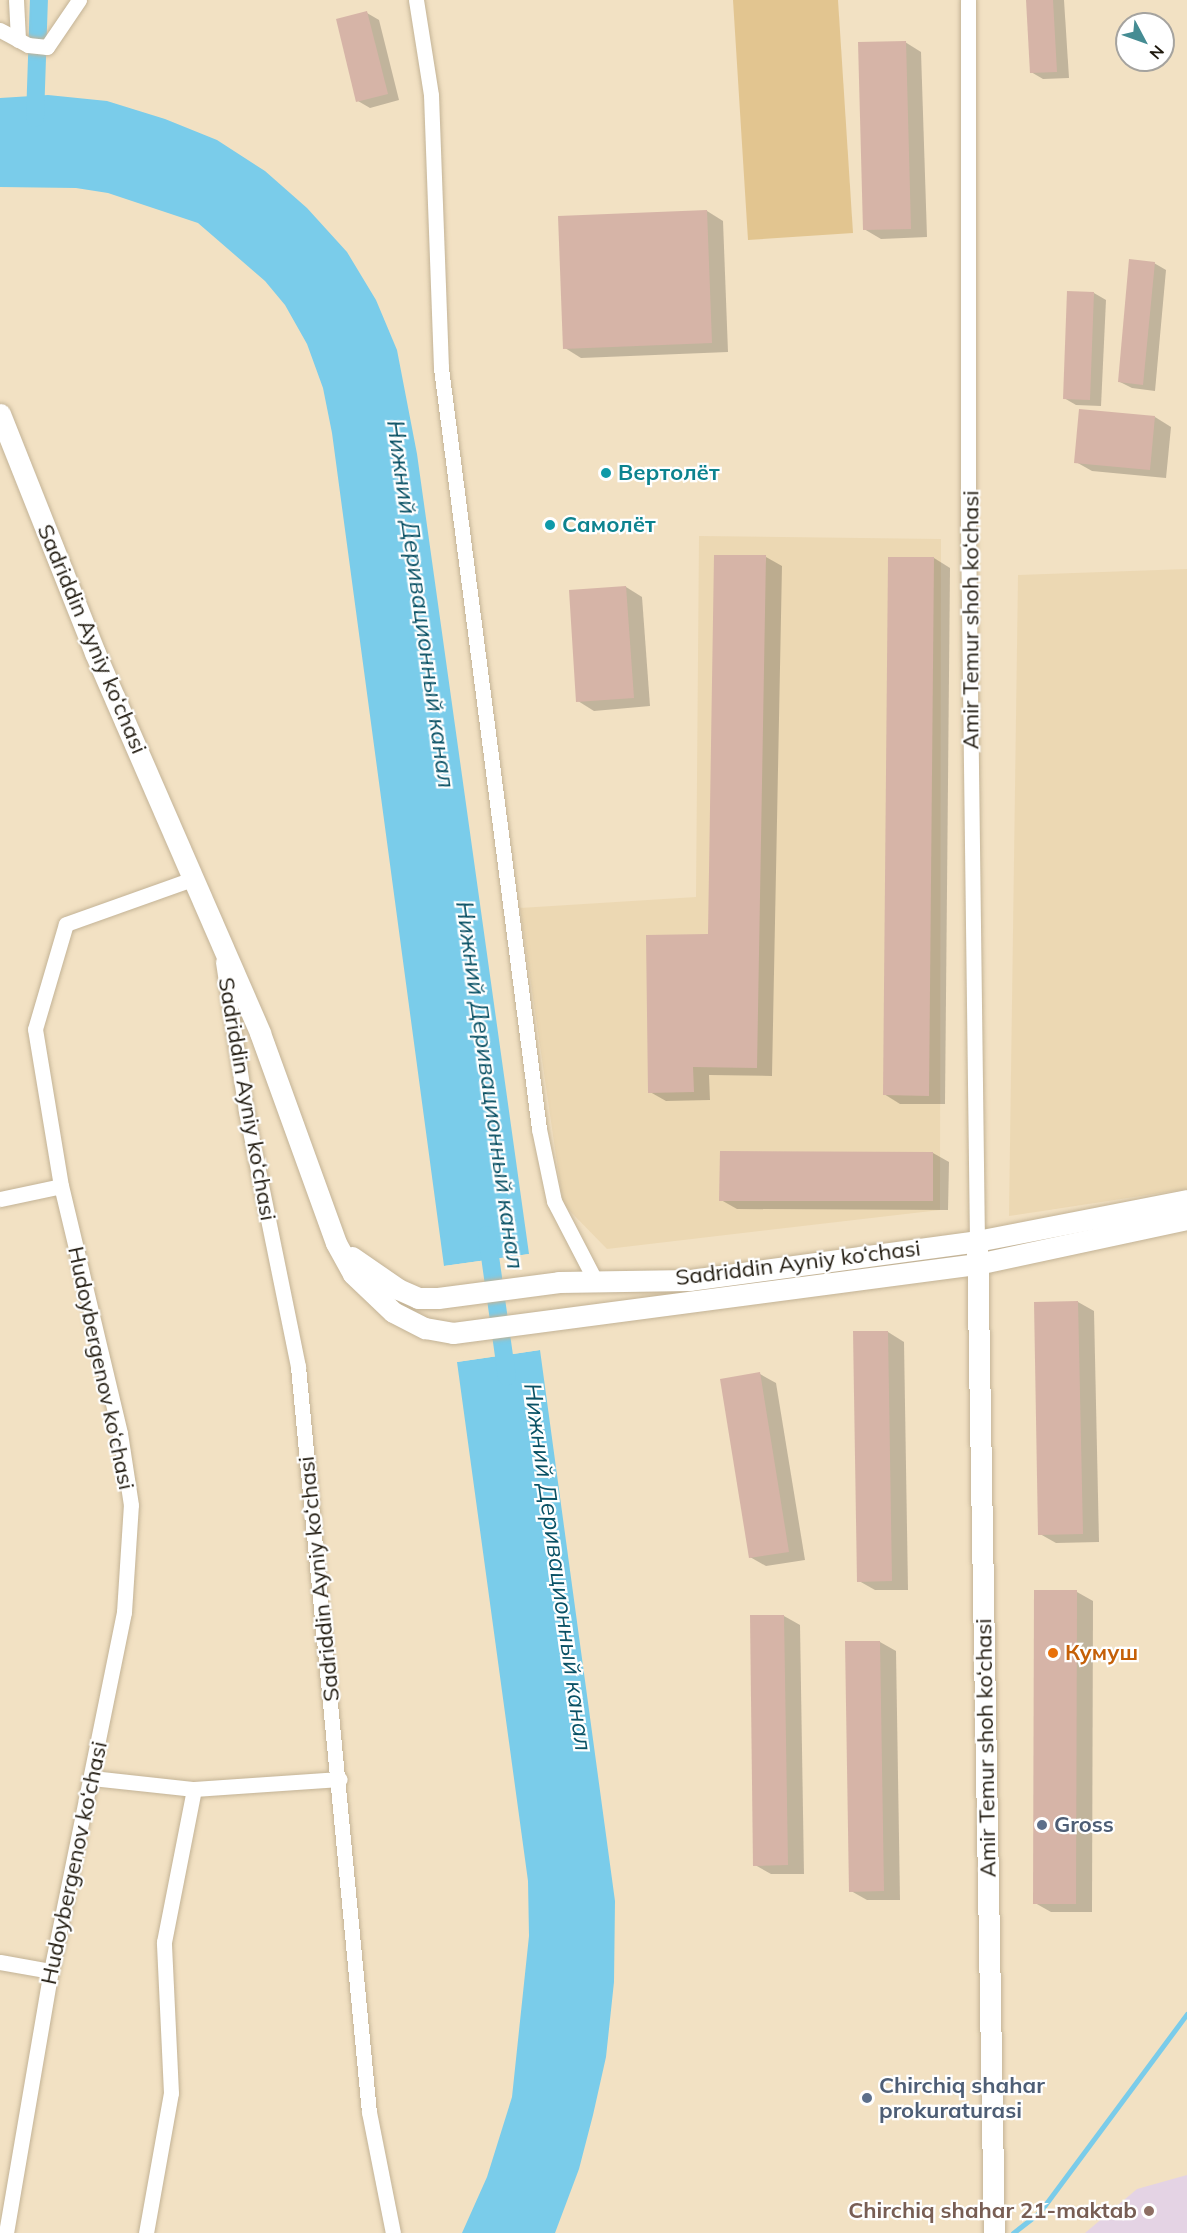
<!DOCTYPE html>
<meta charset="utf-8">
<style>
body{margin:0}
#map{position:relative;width:1187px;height:2233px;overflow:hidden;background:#f2e1c3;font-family:Mulish,sans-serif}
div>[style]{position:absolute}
.built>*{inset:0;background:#ecd8b3}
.education>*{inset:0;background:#e4d3e4}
.green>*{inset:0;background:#e2c590}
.water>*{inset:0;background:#7accea}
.pier>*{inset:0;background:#f2e1c3}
.shadow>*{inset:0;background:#0003}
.stream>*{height:5px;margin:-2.5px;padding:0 2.5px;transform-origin:2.5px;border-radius:2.5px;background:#7accea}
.canal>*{height:18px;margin:-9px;padding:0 9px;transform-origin:9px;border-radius:9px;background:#7accea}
.building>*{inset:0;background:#d6b4a7}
.roads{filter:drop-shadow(0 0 2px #c3b396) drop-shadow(0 0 2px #c3b396)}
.minor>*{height:15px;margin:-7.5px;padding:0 7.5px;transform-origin:7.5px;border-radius:7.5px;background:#fff}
.secondary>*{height:21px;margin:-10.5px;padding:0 10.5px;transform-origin:10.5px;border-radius:10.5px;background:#fff}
.dots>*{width:16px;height:16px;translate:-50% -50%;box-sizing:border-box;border:3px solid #fff;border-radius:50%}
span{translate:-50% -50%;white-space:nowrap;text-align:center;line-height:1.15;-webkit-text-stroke:4.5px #fff;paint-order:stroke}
.culture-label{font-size:22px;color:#0d838f;font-weight:700}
.left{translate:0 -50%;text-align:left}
.street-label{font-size:22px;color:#1f190e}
.food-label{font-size:22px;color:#c56008;font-weight:700}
.service-label{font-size:22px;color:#4e5e75;font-weight:700}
.education-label{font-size:22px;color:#785e54;font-weight:700}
.right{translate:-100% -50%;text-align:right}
.water-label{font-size:24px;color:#095165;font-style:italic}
.north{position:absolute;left:1115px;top:12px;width:60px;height:60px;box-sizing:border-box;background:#fff;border:2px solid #a5a39f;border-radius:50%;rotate:131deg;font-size:16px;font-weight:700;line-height:24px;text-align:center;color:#1f190e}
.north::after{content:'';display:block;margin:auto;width:21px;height:27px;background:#458c93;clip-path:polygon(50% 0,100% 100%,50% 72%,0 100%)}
</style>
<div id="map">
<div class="built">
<div style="clip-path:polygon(699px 536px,941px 539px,940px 1210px,607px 1249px,563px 1204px,520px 908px,696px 897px)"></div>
<div style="clip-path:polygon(1187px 569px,1187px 1189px,1009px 1216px,1018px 575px)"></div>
</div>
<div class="education">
<div style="clip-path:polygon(1187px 2175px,1187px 2233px,1085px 2233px,1137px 2189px)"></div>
</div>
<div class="green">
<div style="clip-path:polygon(733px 0,838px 0,853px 233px,748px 240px)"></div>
</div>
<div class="water">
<div style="clip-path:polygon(48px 95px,107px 101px,165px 119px,217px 140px,265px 171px,307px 208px,347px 252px,376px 300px,397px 350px,417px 454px,529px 1254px,444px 1266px,332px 433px,323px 388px,307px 344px,285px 305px,265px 281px,198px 223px,108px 193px,76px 188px,0 187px,0 98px)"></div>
<div style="clip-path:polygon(540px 1350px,615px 1901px,614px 1982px,606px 2057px,593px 2115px,579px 2169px,555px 2233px,462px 2233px,487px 2177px,512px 2097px,529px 1936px,528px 1881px,457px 1362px)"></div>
</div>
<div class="pier">
<div style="clip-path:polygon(529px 1254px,530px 1257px,444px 1269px,444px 1266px)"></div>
<div style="clip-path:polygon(540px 1347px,540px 1350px,457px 1362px,456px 1359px)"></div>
</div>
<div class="shadow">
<div style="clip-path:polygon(1027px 0,1064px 0,1069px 78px,1043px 79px,1031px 72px)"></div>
<div style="clip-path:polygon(367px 13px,379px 20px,399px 100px,370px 108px,358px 101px)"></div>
<div style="clip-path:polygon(905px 42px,921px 52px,927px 237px,881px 239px,864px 229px)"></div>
<div style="clip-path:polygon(707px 211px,723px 221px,728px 352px,581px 358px,565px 348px)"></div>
<div style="clip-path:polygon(1154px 263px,1166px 270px,1155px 391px,1132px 388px,1120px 382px)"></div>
<div style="clip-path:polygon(1094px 293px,1106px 300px,1101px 406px,1076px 405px,1064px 398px)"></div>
<div style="clip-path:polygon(1155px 417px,1171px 427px,1166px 478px,1092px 471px,1076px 462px)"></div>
<div style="clip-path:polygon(766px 557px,782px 566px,772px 1076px,709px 1075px,710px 1100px,666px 1101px,650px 1092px,709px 935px)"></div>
<div style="clip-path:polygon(890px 558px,934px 558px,950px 568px,945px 1104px,900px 1104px,884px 1094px)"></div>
<div style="clip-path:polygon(626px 587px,642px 597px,650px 706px,594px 711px,578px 701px)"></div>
<div style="clip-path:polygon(933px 1153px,949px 1162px,948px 1210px,737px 1209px,721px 1200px)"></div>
<div style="clip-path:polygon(1078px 1302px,1094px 1311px,1099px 1542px,1056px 1543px,1040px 1534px,1035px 1303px)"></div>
<div style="clip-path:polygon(888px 1332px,904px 1342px,908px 1590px,875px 1590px,859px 1581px)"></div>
<div style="clip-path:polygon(760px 1374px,776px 1383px,805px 1560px,766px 1566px,750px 1557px)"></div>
<div style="clip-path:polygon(1077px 1592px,1093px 1601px,1092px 1912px,1051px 1912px,1035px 1903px)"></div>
<div style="clip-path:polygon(784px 1616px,800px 1625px,804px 1874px,771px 1874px,755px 1865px)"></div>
<div style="clip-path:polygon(880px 1642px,896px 1651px,900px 1900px,867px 1900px,851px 1891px)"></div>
</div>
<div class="stream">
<div style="left:1013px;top:2233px;width:33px;rotate:-38deg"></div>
<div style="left:1039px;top:2213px;width:248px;rotate:-53.4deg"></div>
</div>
<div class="canal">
<div style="left:35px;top:118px;width:118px;rotate:-88.1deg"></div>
<div style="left:487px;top:1235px;width:143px;rotate:82deg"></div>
</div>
<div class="building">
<div style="clip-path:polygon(1026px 0,1053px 0,1057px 72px,1030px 73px)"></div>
<div style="clip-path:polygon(367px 11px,388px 94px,356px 102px,336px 19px)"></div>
<div style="clip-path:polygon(906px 41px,911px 229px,863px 230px,858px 42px)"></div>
<div style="clip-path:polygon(707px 210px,712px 343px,563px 349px,558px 216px)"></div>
<div style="clip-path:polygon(1129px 259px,1155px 262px,1143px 385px,1118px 382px)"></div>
<div style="clip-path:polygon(1067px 291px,1094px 292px,1090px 400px,1063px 399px)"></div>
<div style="clip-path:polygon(1079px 409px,1155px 416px,1150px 470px,1074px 463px)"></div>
<div style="clip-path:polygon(714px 555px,766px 555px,757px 1068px,693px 1067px,694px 1092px,648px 1093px,646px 935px,708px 934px)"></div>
<div style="clip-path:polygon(888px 557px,934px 557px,929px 1096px,883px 1095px)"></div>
<div style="clip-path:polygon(626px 586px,634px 698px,576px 702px,569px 590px)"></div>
<div style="clip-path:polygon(720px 1151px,933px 1152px,933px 1201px,719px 1201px)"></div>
<div style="clip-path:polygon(1078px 1301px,1083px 1534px,1038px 1535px,1034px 1302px)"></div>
<div style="clip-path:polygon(853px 1331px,888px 1331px,892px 1581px,857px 1582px)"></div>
<div style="clip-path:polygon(760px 1372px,789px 1552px,749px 1558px,720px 1379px)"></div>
<div style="clip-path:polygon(1034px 1590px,1077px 1590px,1076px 1904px,1033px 1904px)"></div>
<div style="clip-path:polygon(750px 1615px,784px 1615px,788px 1865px,753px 1866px)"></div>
<div style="clip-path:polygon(845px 1641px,880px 1641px,884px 1891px,849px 1892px)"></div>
</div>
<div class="roads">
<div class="minor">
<div style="left:16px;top:0;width:40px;rotate:87.1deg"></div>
<div style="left:416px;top:0;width:96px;rotate:81deg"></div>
<div style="left:431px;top:95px;width:273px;rotate:87.9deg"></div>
<div style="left:441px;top:368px;width:767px;rotate:82.66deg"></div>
<div style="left:539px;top:1129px;width:74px;rotate:78.2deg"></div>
<div style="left:554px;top:1201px;width:89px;rotate:62.6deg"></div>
<div style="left:968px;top:0;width:527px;rotate:90deg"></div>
<div style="left:968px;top:527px;width:714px;rotate:89.28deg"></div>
<div style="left:0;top:30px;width:32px;rotate:28deg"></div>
<div style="left:28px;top:45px;width:19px;rotate:6deg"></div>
<div style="left:47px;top:47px;width:57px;rotate:-55.8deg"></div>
<div style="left:223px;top:962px;width:151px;rotate:81.2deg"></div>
<div style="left:246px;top:1111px;width:261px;rotate:78.5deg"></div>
<div style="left:298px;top:1367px;width:748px;rotate:84.56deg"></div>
<div style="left:369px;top:2112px;width:123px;rotate:78.8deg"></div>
<div style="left:0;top:1199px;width:62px;rotate:-12deg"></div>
<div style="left:92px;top:1778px;width:103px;rotate:6.2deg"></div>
<div style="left:194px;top:1789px;width:146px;rotate:-3.9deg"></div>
<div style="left:0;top:1962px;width:52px;rotate:10deg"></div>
<div style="left:6px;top:2233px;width:266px;rotate:-80.3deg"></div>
<div style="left:51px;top:1971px;width:366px;rotate:-78.5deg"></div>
<div style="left:124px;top:1612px;width:107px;rotate:-86.3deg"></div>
<div style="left:131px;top:1505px;width:73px;rotate:-98.7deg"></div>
<div style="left:120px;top:1433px;width:254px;rotate:-103.4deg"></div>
<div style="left:61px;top:1186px;width:159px;rotate:-99.4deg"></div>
<div style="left:35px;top:1029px;width:109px;rotate:-73.6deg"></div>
<div style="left:66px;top:924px;width:137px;rotate:-19.6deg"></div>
<div style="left:146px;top:2233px;width:142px;rotate:-79.9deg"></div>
<div style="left:171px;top:2093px;width:151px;rotate:-92.7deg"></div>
<div style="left:164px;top:1942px;width:156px;rotate:-78.9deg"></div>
</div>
<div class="secondary">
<div style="left:0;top:414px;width:257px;rotate:68.3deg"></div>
<div style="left:95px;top:653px;width:414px;rotate:66.5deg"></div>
<div style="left:260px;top:1033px;width:223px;rotate:70.1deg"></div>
<div style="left:336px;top:1243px;width:35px;rotate:61deg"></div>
<div style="left:353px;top:1274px;width:55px;rotate:43.5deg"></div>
<div style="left:393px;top:1312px;width:36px;rotate:27deg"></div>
<div style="left:425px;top:1328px;width:28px;rotate:10deg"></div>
<div style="left:453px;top:1333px;width:529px;rotate:-7.5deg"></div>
<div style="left:977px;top:1264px;width:215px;rotate:-12.1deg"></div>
<div style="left:977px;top:1241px;width:992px;rotate:89.02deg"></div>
<div style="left:352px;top:1257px;width:56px;rotate:34.8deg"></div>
<div style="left:398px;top:1289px;width:22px;rotate:24deg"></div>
<div style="left:418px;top:1298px;width:20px"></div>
<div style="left:438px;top:1298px;width:122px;rotate:-7.5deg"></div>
<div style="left:559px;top:1282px;width:131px;rotate:-0.9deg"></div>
<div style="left:690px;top:1280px;width:290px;rotate:-7.7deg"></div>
<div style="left:977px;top:1241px;width:214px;rotate:-11deg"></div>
</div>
</div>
<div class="dots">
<div style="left:606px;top:473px;background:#0f9aa8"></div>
<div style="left:550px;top:525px;background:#0f9aa8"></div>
<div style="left:1053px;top:1653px;background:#e8710a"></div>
<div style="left:1042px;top:1825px;background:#5c6f8a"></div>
<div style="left:867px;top:2098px;background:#5c6f8a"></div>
<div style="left:1149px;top:2211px;background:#8d6e63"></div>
</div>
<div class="culture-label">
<span class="left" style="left:618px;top:473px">Вертолёт</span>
<span class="left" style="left:562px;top:525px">Самолёт</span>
</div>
<div class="street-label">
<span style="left:971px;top:620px;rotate:-90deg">Amir Temur shoh ko‘chasi</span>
<span style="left:92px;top:639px;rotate:67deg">Sadriddin Ayniy ko‘chasi</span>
<span style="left:247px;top:1099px;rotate:80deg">Sadriddin Ayniy ko‘chasi</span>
<span style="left:798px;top:1263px;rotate:-7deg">Sadriddin Ayniy ko‘chasi</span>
<span style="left:101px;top:1368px;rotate:78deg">Hudoybergenov ko‘chasi</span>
<span style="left:319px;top:1579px;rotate:-96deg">Sadriddin Ayniy ko‘chasi</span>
<span style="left:986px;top:1748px;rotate:-91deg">Amir Temur shoh ko‘chasi</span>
<span style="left:74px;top:1863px;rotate:-78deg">Hudoybergenov ko‘chasi</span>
</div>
<div class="food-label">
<span class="left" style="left:1065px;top:1653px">Кумуш</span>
</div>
<div class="service-label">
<span class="left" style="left:1054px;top:1825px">Gross</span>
<span class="left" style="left:879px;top:2098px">Chirchiq shahar<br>prokuraturasi</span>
</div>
<div class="education-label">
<span class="right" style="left:1137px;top:2211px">Chirchiq shahar 21-maktab</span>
</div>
<div class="water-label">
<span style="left:421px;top:604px;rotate:82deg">Нижний Деривационный канал</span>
<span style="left:490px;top:1085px;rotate:82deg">Нижний Деривационный канал</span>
<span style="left:558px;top:1567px;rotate:82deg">Нижний Деривационный канал</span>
</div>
<div class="north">N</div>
</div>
